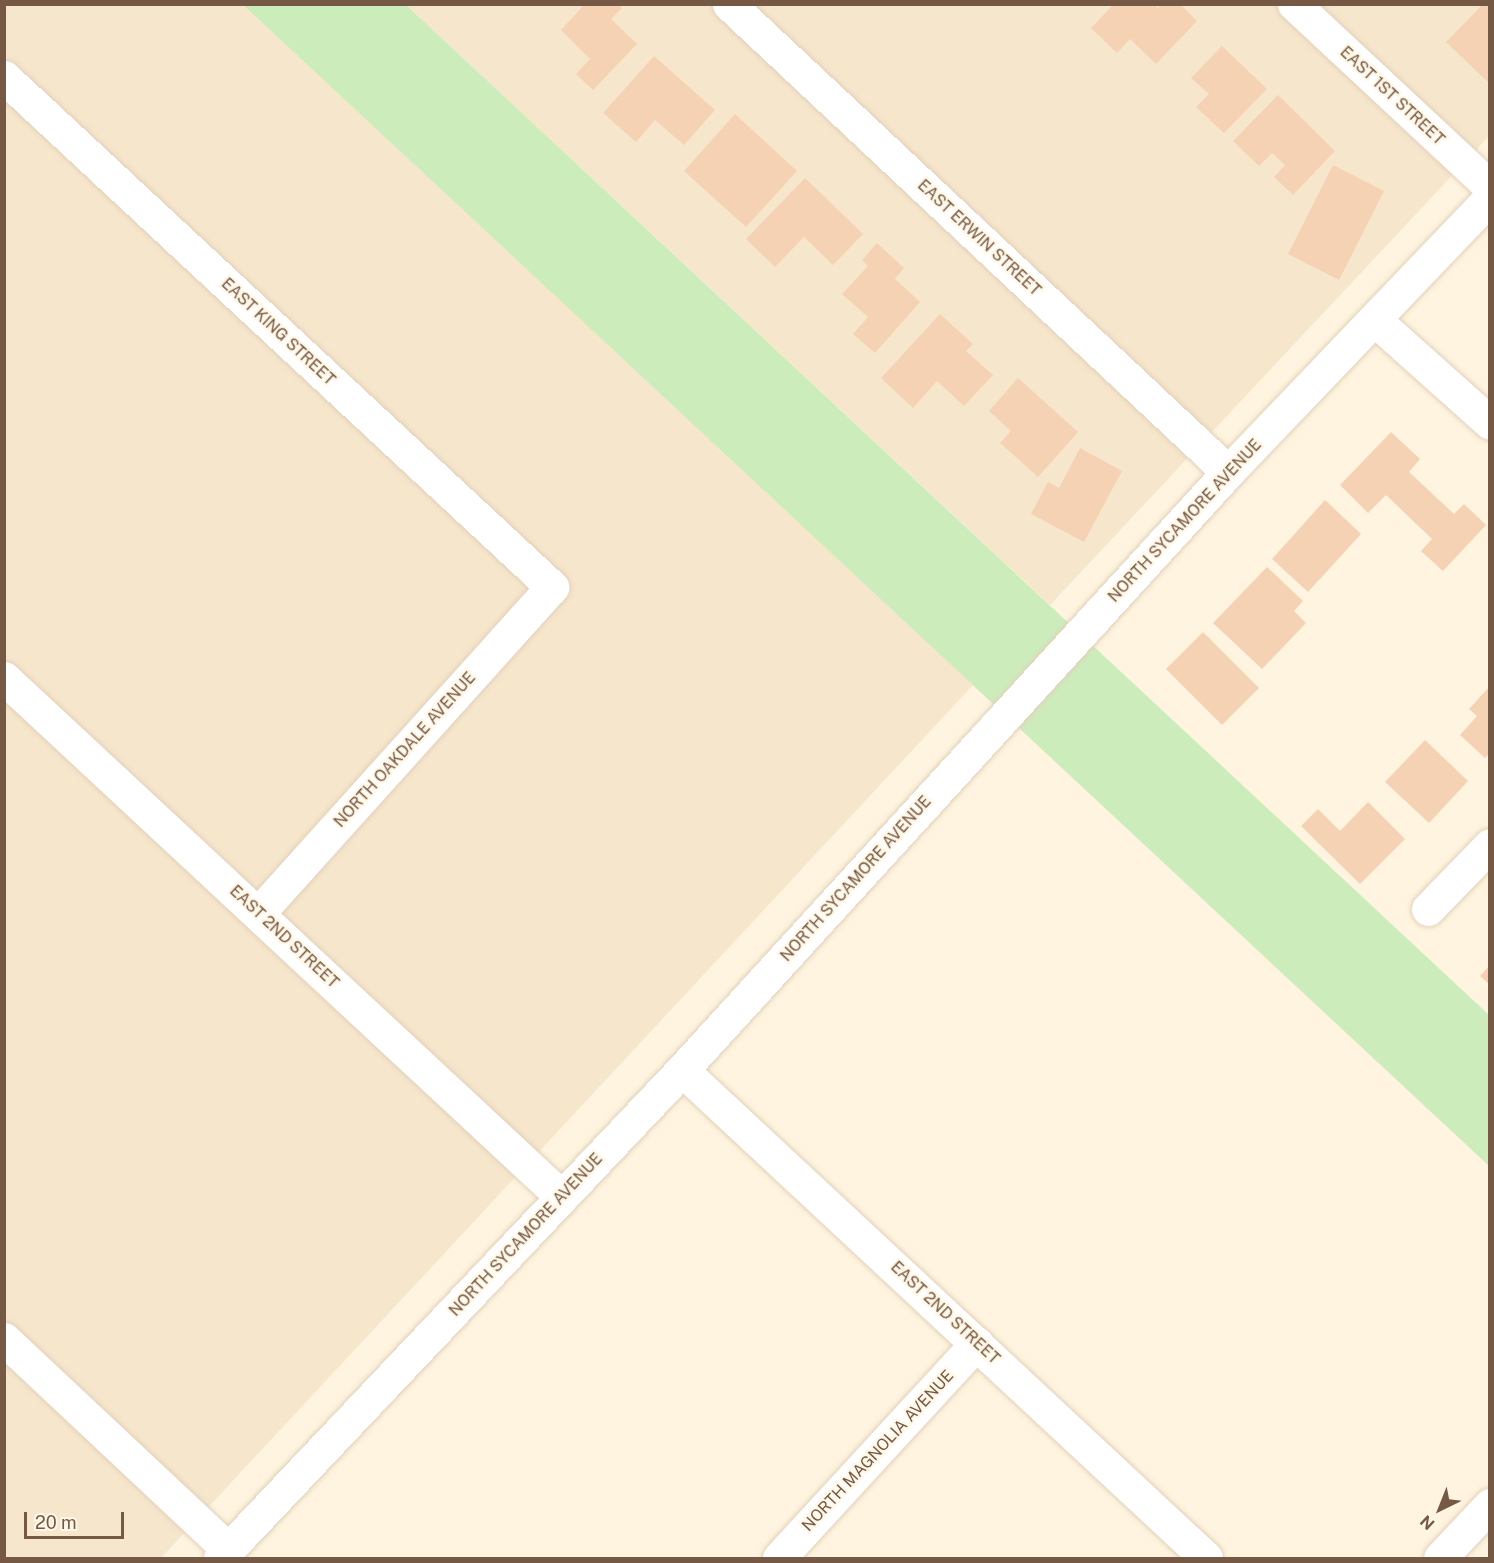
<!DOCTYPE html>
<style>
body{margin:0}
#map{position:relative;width:1494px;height:1563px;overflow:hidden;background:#fef4df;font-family:"Public Sans",sans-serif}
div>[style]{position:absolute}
.residential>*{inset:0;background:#f6e6cc}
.green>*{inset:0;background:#cdecbc}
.building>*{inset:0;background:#f6d2b4}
.roads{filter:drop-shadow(0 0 2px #e3d0ba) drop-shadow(0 0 2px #e3d0ba)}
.minor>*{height:33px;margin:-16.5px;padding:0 16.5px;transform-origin:16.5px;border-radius:16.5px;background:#fff}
span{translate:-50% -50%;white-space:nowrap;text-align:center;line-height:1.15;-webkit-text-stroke:4.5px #fff7e7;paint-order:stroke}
.street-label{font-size:16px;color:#765945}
.frame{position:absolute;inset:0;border:6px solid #765945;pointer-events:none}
.north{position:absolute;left:1410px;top:1479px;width:60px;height:60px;-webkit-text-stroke:4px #fff7e7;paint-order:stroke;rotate:223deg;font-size:16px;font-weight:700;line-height:24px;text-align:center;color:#765945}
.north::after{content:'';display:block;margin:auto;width:21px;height:27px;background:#765945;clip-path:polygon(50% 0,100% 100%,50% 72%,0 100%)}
.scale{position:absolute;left:24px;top:1512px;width:100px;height:27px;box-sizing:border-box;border:3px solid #765945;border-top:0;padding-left:8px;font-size:18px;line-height:21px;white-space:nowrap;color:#765945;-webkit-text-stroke:4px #fff7e7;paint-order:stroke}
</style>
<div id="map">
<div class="residential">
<div style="clip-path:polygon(5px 5px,243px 5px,973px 685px,161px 1558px,5px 1558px)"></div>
<div style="clip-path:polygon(406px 5px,1489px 5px,1489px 136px,1050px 605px)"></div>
</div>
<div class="green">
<div style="clip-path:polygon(243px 5px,406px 5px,1489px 1015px,1489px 1166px)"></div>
</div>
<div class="building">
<div style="clip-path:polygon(585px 4px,618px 4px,622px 8px,611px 19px,637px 44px,593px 90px,576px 74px,590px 59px,561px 30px)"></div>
<div style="clip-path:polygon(1161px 4px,1180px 4px,1197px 21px,1156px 64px,1130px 39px,1117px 53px,1091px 28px,1113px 5px,1155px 5px,1158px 8px)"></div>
<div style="clip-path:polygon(1483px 4px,1490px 4px,1490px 84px,1446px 42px)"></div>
<div style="clip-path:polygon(1222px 46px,1267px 89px,1224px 133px,1196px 107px,1209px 94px,1191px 78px)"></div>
<div style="clip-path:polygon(654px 56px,715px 110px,684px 145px,655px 120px,636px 142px,603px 113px)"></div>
<div style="clip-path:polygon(1278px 95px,1335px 151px,1293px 195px,1274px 177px,1285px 165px,1272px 153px,1259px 166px,1233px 141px)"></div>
<div style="clip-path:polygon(735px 114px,797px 171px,746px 227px,684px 171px)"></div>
<div style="clip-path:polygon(1333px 165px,1384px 191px,1339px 280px,1288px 254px)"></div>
<div style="clip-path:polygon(805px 178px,863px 234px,833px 265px,804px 237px,775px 267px,746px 239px)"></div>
<div style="clip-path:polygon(877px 243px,904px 268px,895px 279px,920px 302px,875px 353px,853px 334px,868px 317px,842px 294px,868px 266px,862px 260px)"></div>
<div style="clip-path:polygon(940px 314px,973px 344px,966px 351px,993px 375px,964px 406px,937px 381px,913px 408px,881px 378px)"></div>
<div style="clip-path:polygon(1018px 378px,1078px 432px,1038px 477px,1000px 443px,1011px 431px,989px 411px)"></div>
<div style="clip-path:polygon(1391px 432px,1420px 459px,1409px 472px,1454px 514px,1464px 504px,1486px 525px,1443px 571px,1421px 551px,1432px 539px,1386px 495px,1368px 513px,1340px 485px)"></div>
<div style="clip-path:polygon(1080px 448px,1122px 471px,1084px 542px,1031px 514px,1048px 482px,1059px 488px)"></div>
<div style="clip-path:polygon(1325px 500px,1361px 534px,1308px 592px,1272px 559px)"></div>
<div style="clip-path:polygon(1267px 567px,1303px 601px,1294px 611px,1306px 623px,1262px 669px,1213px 623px)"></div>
<div style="clip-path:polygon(1203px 632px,1259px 688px,1222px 725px,1166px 669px)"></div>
<div style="clip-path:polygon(1490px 686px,1490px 753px,1485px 758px,1460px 735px,1477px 716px,1469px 709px)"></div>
<div style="clip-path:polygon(1425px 740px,1468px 781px,1429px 823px,1385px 782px)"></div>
<div style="clip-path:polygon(1368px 802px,1405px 839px,1360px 884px,1301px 826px,1318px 809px,1340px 831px)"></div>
<div style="clip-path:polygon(1490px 965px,1490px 985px,1480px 976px)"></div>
</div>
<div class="roads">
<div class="minor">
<div style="left:729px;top:4px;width:684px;rotate:43.16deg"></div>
<div style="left:1294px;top:4px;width:268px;rotate:43deg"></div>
<div style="left:4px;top:77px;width:749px;rotate:42.94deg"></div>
<div style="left:552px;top:587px;width:439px;rotate:132deg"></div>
<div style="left:1375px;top:320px;width:154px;rotate:41.8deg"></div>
<div style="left:4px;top:678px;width:762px;rotate:42.93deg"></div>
<div style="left:1428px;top:909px;width:89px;rotate:-45.9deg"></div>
<div style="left:682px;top:1070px;width:716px;rotate:42.96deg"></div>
<div style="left:4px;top:1339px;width:308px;rotate:43.2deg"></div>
<div style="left:220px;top:1558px;width:672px;rotate:-46.57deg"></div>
<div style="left:682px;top:1070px;width:810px;rotate:-47.6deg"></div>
<div style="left:1228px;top:472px;width:379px;rotate:-46.3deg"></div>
<div style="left:779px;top:1558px;width:292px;rotate:-47.4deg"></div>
<div style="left:1440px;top:1558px;width:73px;rotate:-46.7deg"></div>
</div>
</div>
<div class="street-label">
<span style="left:1392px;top:96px;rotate:43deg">EAST 1ST STREET</span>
<span style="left:979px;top:238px;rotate:43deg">EAST ERWIN STREET</span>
<span style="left:278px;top:332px;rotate:43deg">EAST KING STREET</span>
<span style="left:1185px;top:521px;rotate:-47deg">NORTH SYCAMORE AVENUE</span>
<span style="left:405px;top:750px;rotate:-48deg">NORTH OAKDALE AVENUE</span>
<span style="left:856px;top:879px;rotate:-48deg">NORTH SYCAMORE AVENUE</span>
<span style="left:284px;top:937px;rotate:43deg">EAST 2ND STREET</span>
<span style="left:526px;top:1235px;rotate:-47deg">NORTH SYCAMORE AVENUE</span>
<span style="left:945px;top:1313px;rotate:43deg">EAST 2ND STREET</span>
<span style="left:878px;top:1451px;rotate:-47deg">NORTH MAGNOLIA AVENUE</span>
</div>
<div class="frame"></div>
<div class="north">N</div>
<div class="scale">20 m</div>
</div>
